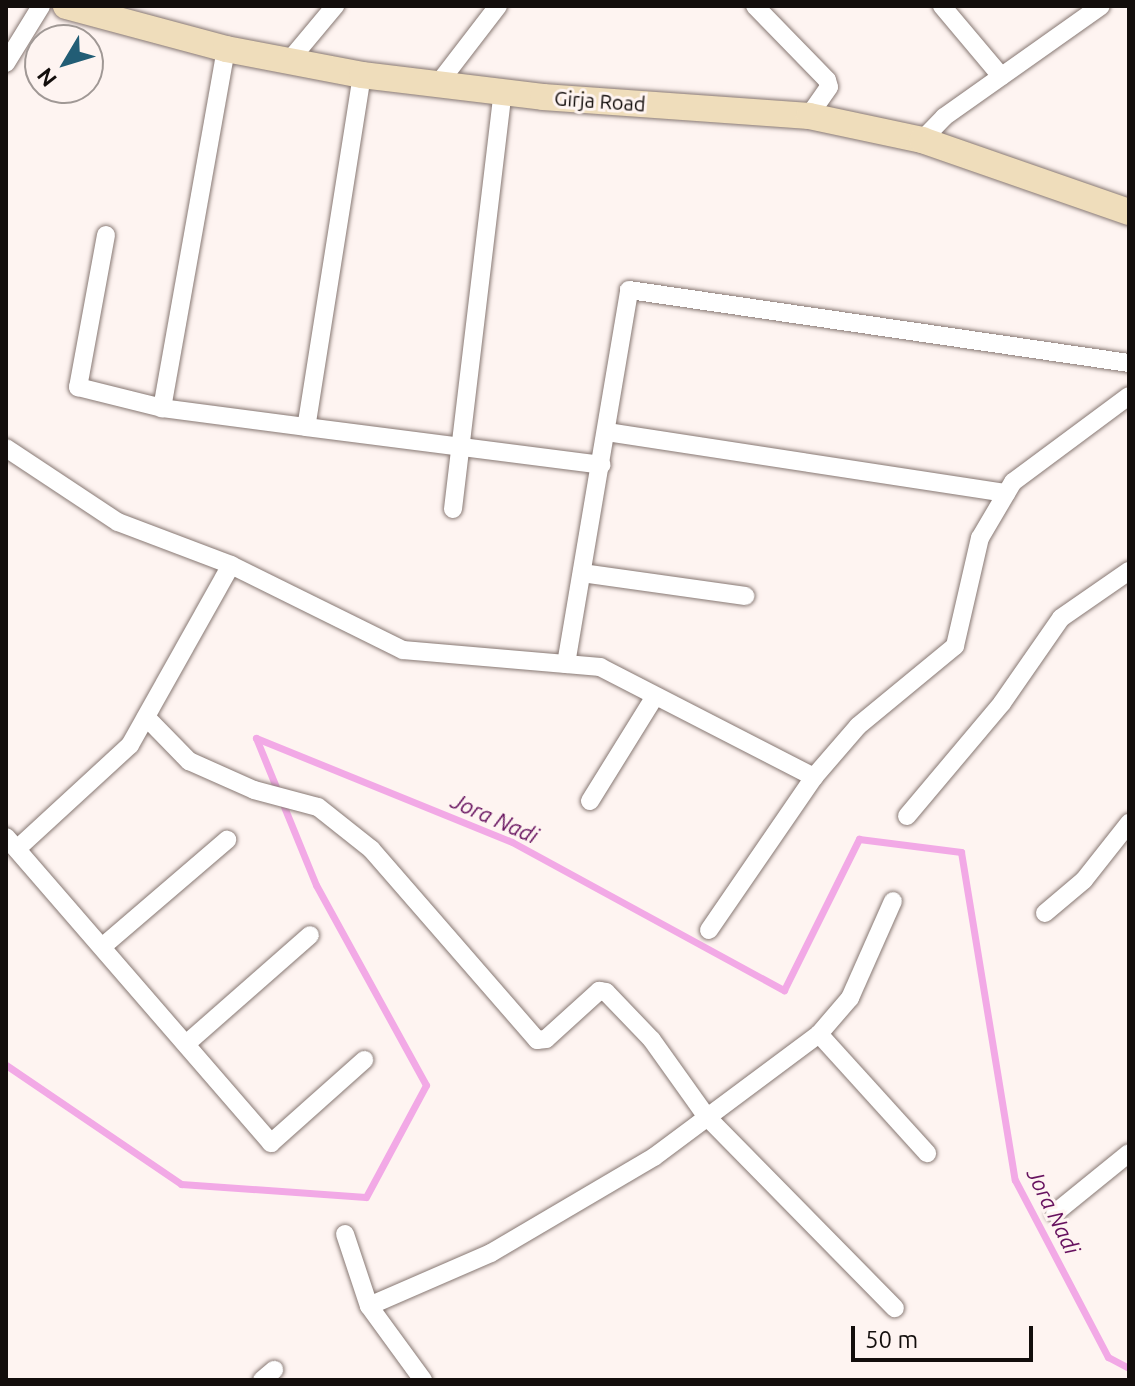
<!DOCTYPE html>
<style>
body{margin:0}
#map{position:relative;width:1135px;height:1386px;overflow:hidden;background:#fef4f1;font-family:Ubuntu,sans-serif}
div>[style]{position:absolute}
.stream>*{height:7px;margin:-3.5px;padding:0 3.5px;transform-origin:3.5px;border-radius:3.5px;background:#f2a9e6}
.roads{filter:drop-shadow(0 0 2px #877873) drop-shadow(0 0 2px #877873)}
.street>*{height:18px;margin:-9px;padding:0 9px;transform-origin:9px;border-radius:9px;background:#fff}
.secondary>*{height:26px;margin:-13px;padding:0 13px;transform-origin:13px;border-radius:13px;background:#efddbb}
span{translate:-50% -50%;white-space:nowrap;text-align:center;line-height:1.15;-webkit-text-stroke:6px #fef4f1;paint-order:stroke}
.street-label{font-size:20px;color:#130e0c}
.water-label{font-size:22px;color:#66115e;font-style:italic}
.frame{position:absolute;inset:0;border:8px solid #130e0c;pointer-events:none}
.north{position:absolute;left:24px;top:24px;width:80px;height:80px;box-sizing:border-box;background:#fef4f1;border:2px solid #a09895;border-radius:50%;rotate:232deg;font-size:22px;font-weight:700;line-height:32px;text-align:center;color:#130e0c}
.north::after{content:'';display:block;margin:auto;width:28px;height:36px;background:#225d75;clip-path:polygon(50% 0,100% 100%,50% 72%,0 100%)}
.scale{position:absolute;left:851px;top:1326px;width:182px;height:36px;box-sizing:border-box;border:4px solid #130e0c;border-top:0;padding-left:10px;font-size:24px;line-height:28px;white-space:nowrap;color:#130e0c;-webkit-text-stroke:6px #fef4f1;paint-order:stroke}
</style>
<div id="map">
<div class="stream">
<div style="left:6px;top:1065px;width:212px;rotate:34.2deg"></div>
<div style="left:181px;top:1184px;width:185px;rotate:4deg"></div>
<div style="left:366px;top:1197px;width:127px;rotate:-61.8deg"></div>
<div style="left:426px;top:1085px;width:228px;rotate:-118.8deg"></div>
<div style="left:316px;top:885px;width:159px;rotate:-112.2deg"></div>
<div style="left:256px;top:738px;width:276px;rotate:22.1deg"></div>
<div style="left:512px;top:842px;width:310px;rotate:28.6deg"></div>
<div style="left:784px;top:990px;width:169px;rotate:-63.6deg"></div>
<div style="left:859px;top:839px;width:103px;rotate:7.3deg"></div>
<div style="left:961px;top:852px;width:332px;rotate:80.7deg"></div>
<div style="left:1015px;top:1180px;width:200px;rotate:62.3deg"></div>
<div style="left:1108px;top:1357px;width:24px;rotate:28deg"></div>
</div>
<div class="roads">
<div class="street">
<div style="left:755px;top:6px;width:103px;rotate:45.8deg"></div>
<div style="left:827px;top:80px;width:7px;rotate:74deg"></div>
<div style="left:829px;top:87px;width:35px;rotate:125deg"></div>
<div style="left:942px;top:6px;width:92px;rotate:49.9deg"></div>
<div style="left:226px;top:49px;width:365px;rotate:100.1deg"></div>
<div style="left:162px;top:408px;width:145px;rotate:7.5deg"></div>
<div style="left:289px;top:61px;width:72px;rotate:-50.1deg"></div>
<div style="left:6px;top:63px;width:67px;rotate:-58.4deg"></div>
<div style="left:362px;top:75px;width:356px;rotate:99deg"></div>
<div style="left:306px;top:427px;width:298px;rotate:7.3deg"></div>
<div style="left:438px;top:84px;width:98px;rotate:-52.4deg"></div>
<div style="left:922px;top:140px;width:32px;rotate:-46deg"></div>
<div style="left:944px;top:117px;width:192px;rotate:-35.3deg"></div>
<div style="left:106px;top:235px;width:155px;rotate:100.4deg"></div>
<div style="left:78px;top:387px;width:87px;rotate:14deg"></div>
<div style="left:607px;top:432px;width:404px;rotate:8.7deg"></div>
<div style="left:6px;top:448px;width:134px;rotate:33.5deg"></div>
<div style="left:118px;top:522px;width:121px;rotate:20.8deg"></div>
<div style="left:231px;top:565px;width:192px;rotate:26.3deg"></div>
<div style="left:403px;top:650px;width:198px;rotate:4.9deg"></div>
<div style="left:600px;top:667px;width:241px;rotate:27.2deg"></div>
<div style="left:453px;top:509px;width:420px;rotate:-83.2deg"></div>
<div style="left:582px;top:573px;width:165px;rotate:8deg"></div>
<div style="left:566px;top:664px;width:379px;rotate:-80.4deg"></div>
<div style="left:629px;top:290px;width:505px;rotate:8.31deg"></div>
<div style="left:146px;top:717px;width:62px;rotate:45.7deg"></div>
<div style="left:189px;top:761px;width:71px;rotate:24deg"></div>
<div style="left:254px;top:790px;width:66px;rotate:14.9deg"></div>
<div style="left:318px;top:807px;width:68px;rotate:38.4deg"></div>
<div style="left:371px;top:849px;width:253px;rotate:49deg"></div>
<div style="left:537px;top:1040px;width:9px;rotate:-6deg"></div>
<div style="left:546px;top:1039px;width:72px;rotate:-42.2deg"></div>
<div style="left:599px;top:991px;width:7px;rotate:8deg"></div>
<div style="left:606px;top:992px;width:66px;rotate:46.2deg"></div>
<div style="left:652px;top:1040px;width:95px;rotate:54.5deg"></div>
<div style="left:707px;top:1117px;width:268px;rotate:45.5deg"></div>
<div style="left:590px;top:801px;width:123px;rotate:-58.2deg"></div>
<div style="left:907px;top:816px;width:148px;rotate:-49.9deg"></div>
<div style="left:1002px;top:703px;width:103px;rotate:-55.2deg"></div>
<div style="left:1061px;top:618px;width:83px;rotate:-34.7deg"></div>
<div style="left:6px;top:837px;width:405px;rotate:49.1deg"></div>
<div style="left:271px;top:1143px;width:125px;rotate:-41.7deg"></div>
<div style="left:18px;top:848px;width:152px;rotate:-42.6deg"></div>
<div style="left:130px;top:745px;width:206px;rotate:-60.7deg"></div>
<div style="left:1045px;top:913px;width:51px;rotate:-40.2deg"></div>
<div style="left:1084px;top:880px;width:73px;rotate:-51.7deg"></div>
<div style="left:709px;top:930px;width:186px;rotate:-55.5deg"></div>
<div style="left:814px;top:777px;width:67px;rotate:-49.2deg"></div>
<div style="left:858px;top:726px;width:126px;rotate:-39.5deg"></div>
<div style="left:955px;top:646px;width:111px;rotate:-77deg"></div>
<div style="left:980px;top:538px;width:65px;rotate:-59.5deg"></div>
<div style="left:1013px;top:482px;width:144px;rotate:-36.6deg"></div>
<div style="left:102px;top:947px;width:165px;rotate:-40.6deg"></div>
<div style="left:819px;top:1034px;width:161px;rotate:47.8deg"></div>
<div style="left:186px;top:1044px;width:165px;rotate:-41.3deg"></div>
<div style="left:1055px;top:1213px;width:95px;rotate:-39deg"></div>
<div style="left:345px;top:1234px;width:76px;rotate:71.6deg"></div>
<div style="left:369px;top:1306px;width:92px;rotate:53.9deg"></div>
<div style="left:369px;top:1306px;width:133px;rotate:-23.5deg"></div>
<div style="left:491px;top:1253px;width:189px;rotate:-30.5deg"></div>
<div style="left:654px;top:1157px;width:206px;rotate:-36.7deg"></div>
<div style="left:819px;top:1034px;width:48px;rotate:-49.3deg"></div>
<div style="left:850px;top:998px;width:106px;rotate:-66.1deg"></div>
<div style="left:262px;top:1380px;width:16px;rotate:-40deg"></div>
</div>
<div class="secondary">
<div style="left:66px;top:6px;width:166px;rotate:15deg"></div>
<div style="left:226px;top:49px;width:138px;rotate:10.8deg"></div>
<div style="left:362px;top:75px;width:182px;rotate:6.9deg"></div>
<div style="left:543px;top:97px;width:267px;rotate:4.1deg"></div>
<div style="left:809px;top:116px;width:116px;rotate:12deg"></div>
<div style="left:922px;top:140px;width:219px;rotate:19.2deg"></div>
</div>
</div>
<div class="street-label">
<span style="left:600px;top:101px;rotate:4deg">Girja Road</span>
</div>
<div class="water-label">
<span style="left:495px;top:818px;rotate:24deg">Jora Nadi</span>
<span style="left:1054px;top:1211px;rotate:64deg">Jora Nadi</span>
</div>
<div class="frame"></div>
<div class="north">N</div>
<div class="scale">50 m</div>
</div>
